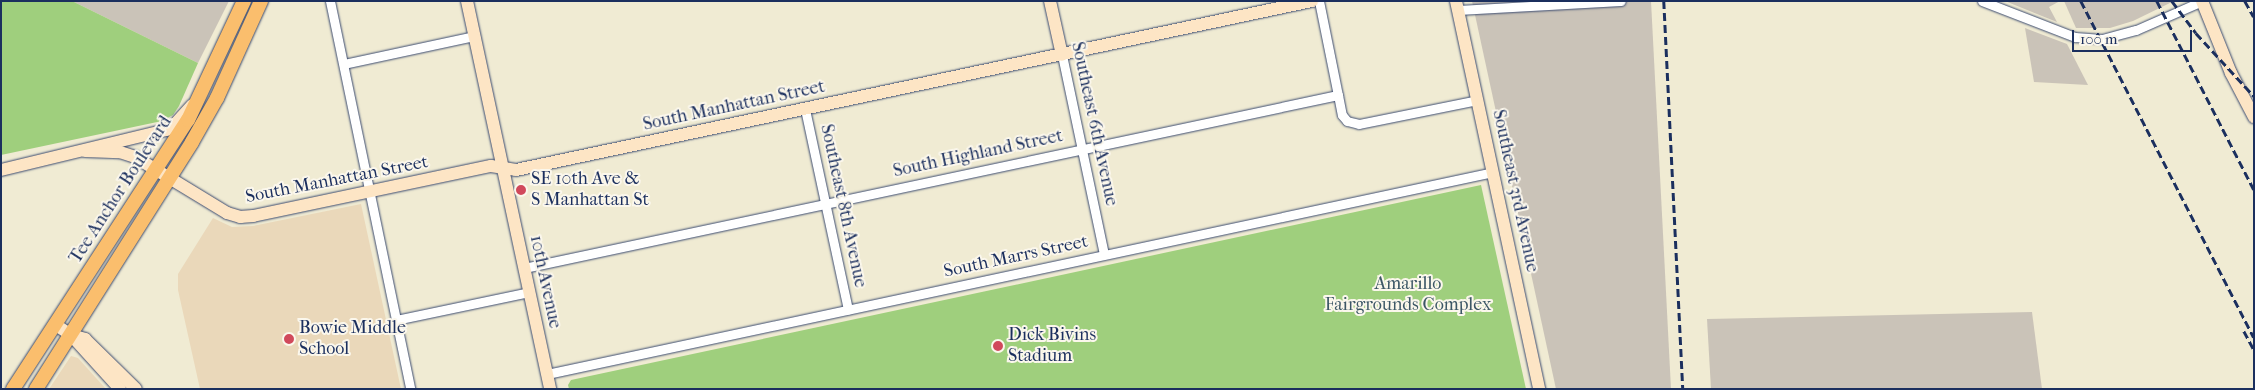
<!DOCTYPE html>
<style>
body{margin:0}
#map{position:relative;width:2255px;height:390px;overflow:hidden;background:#f0ebd3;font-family:"IM FELL French Canon",serif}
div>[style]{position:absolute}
.built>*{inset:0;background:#ead8ba}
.industrial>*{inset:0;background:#cac3b8}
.green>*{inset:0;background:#9fcf7d}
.roads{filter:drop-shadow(0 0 1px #3b4b70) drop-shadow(0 0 1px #3b4b70)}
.street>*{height:9px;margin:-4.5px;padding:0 4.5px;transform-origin:4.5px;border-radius:4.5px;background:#fff}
.secondary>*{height:12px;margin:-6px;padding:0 6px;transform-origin:6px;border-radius:6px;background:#fde5c5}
.primary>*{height:14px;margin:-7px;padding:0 7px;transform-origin:7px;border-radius:7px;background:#fabe6d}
.rail>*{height:2.5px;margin-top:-1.25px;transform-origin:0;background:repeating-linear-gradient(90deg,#1b2f5e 0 8px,transparent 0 12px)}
.dots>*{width:14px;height:14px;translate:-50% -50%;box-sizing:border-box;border:2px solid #fbf7ec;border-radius:50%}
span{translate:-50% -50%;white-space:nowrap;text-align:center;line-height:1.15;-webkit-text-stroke:4px #fbf7ec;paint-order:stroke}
.street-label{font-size:18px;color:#1b2f5e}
.poi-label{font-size:18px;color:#1b2f5e}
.left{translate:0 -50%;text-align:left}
.park-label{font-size:18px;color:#3c5766}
.frame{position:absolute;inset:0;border:2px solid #1b2f5e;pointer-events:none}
.scale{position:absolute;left:2072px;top:30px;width:120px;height:22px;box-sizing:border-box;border:2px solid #1b2f5e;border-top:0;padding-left:6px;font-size:15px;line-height:18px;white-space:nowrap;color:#1b2f5e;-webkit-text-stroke:4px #fbf7ec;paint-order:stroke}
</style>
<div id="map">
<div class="built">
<div style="clip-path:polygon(361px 204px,401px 389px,200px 389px,178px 290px,178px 274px,213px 218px,232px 227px,253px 226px)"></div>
<div style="clip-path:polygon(71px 356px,78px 358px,106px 389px,49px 389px)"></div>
</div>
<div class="industrial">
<div style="clip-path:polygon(72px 1px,229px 1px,198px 63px)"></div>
<div style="clip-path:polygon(1472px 1px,1651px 1px,1671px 389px,1556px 389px)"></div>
<div style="clip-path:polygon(2005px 1px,2060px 1px,2049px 7px,2057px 22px)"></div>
<div style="clip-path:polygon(2064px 1px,2174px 1px,2133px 21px,2110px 28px,2076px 28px)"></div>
<div style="clip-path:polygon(2025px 28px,2067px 44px,2088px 85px,2034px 82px)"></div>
<div style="clip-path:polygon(2032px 312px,2042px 389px,1711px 389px,1707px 319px)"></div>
</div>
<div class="green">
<div style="clip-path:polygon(1px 1px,72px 1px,198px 63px,179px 106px,173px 115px,162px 121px,1px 155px)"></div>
<div style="clip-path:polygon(1481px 185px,1526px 389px,569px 389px,568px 385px,571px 380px)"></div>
</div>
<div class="roads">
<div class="street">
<div style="left:330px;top:1px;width:396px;rotate:78.3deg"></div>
<div style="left:1319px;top:1px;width:96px;rotate:78.6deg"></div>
<div style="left:1982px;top:1px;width:100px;rotate:21.2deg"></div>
<div style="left:2075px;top:37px;width:27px;rotate:4deg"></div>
<div style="left:2102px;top:39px;width:35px;rotate:-15deg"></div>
<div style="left:2136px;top:30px;width:72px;rotate:-23.7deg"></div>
<div style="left:1458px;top:10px;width:163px;rotate:-3.2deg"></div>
<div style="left:1062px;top:55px;width:204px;rotate:78.1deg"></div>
<div style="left:344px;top:64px;width:134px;rotate:-12.1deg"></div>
<div style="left:805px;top:109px;width:205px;rotate:77.9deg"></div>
<div style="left:524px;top:268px;width:832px;rotate:-12deg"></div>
<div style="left:1338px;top:95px;width:20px;rotate:79deg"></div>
<div style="left:1342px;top:115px;width:8px;rotate:50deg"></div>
<div style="left:1347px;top:121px;width:12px;rotate:14deg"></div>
<div style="left:1359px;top:124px;width:121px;rotate:-11.4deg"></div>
<div style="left:396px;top:320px;width:136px;rotate:-11.9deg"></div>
<div style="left:547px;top:374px;width:967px;rotate:-12.05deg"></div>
</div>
<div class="secondary">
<div style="left:467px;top:1px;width:397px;rotate:77.9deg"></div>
<div style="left:1050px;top:1px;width:55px;rotate:77.5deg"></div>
<div style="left:1456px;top:1px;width:397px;rotate:77.9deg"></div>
<div style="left:2202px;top:1px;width:78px;rotate:68.1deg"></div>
<div style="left:2231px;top:73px;width:50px;rotate:62.4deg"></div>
<div style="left:85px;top:151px;width:35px;rotate:2deg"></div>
<div style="left:120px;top:152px;width:16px;rotate:18deg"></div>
<div style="left:135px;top:157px;width:108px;rotate:31.3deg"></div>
<div style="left:227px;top:213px;width:14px;rotate:17deg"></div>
<div style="left:240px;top:217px;width:13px;rotate:-4deg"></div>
<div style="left:253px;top:216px;width:243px;rotate:-11.9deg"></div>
<div style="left:491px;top:166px;width:25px;rotate:9deg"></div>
<div style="left:516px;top:170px;width:814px;rotate:-11.99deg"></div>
<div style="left:1px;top:170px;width:170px;rotate:-13.6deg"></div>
<div style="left:166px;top:130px;width:12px;rotate:-35deg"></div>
<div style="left:176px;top:123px;width:24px;rotate:-48deg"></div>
<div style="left:56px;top:325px;width:18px;rotate:34deg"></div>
<div style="left:71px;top:335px;width:73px;rotate:47.8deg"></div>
<div style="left:71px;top:335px;width:15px;rotate:16deg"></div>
<div style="left:85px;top:339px;width:71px;rotate:44.4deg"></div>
</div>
<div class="primary">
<div style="left:13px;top:389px;width:321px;rotate:-57deg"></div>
<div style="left:188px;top:120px;width:132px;rotate:-64.8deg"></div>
<div style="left:36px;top:389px;width:292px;rotate:-57.7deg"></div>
<div style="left:192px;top:142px;width:51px;rotate:-60.4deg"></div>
<div style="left:217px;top:98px;width:107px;rotate:-65.6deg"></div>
</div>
</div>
<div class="rail">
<div style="left:1664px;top:1px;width:388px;rotate:87.2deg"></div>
<div style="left:2081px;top:1px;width:378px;rotate:62.8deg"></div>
<div style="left:2157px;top:1px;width:212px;rotate:62.8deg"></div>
<div style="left:2172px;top:1px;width:40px;rotate:53deg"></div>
<div style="left:2196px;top:33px;width:86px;rotate:47.4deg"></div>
<div style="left:2245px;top:1px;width:18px;rotate:61deg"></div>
<div style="left:2244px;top:331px;width:21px;rotate:62deg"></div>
</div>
<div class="dots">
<div style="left:521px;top:190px;background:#d1495b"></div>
<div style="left:289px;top:339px;background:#d1495b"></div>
<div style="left:998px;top:346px;background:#d1495b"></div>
</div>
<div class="street-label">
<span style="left:734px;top:106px;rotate:-12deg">South Manhattan Street</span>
<span style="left:1094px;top:124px;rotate:78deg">Southeast 6th Avenue</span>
<span style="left:978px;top:154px;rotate:-12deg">South Highland Street</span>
<span style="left:337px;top:180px;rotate:-11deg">South Manhattan Street</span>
<span style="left:121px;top:190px;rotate:-57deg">Tee Anchor Boulevard</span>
<span style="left:1515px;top:191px;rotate:78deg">Southeast 3rd Avenue</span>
<span style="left:843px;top:206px;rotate:78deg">Southeast 8th Avenue</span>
<span style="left:1016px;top:257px;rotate:-12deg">South Marrs Street</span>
<span style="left:545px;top:282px;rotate:78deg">10th Avenue</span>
</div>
<div class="poi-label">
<span class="left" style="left:531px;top:190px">SE 10th Ave &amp;<br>S Manhattan St</span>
<span class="left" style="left:299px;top:339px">Bowie Middle<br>School</span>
<span class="left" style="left:1008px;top:346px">Dick Bivins<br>Stadium</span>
</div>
<div class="park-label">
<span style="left:1408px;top:295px">Amarillo<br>Fairgrounds Complex</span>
</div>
<div class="frame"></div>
<div class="scale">100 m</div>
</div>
